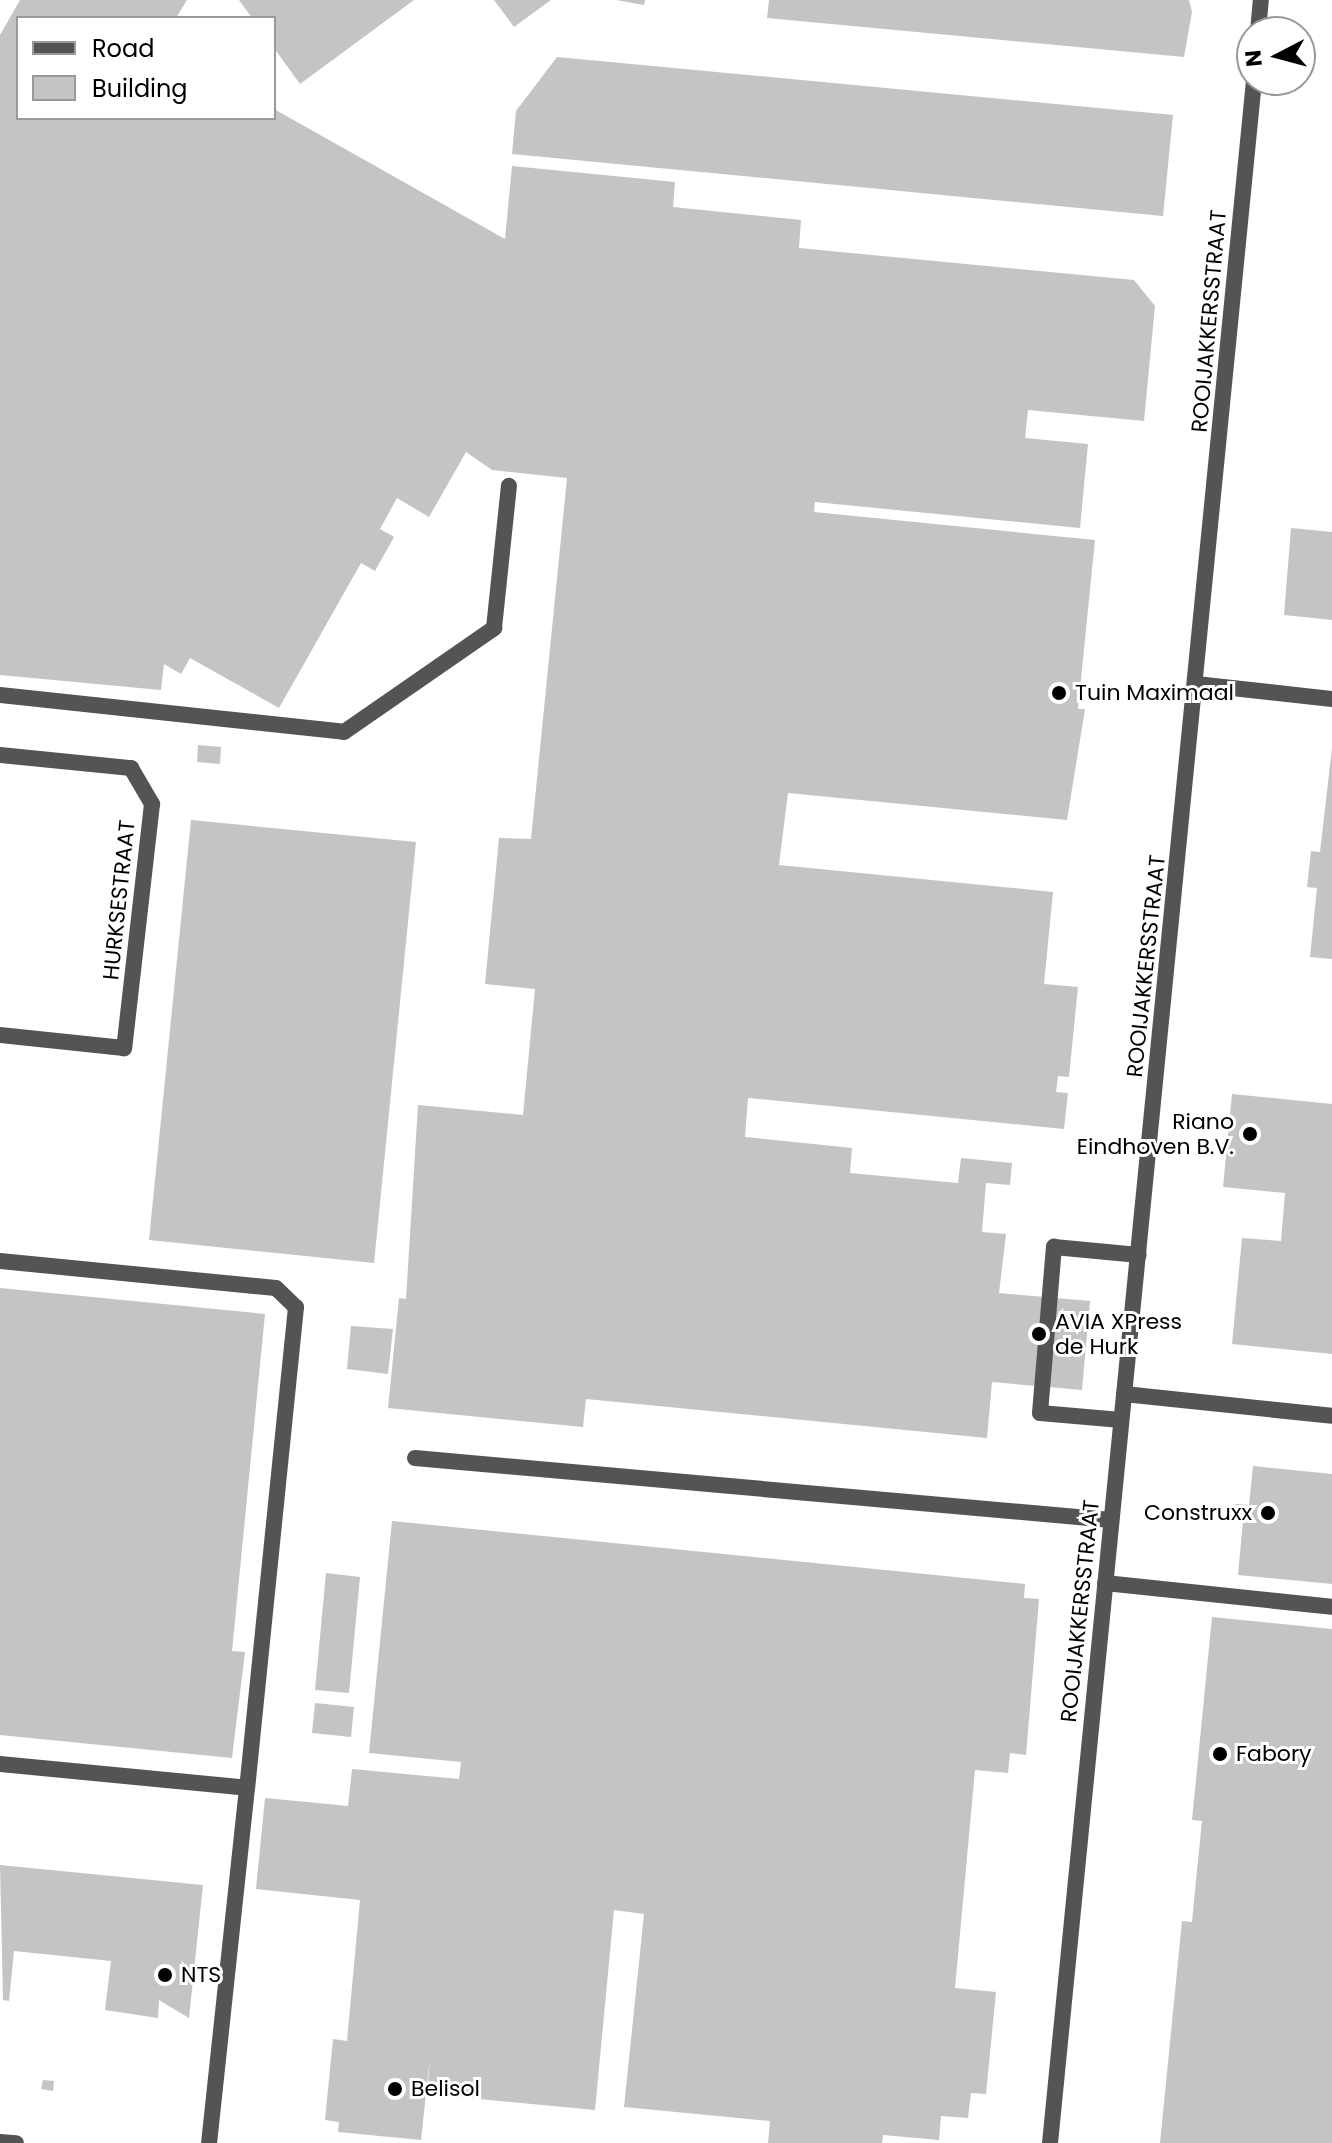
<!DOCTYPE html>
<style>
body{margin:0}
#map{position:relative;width:1332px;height:2143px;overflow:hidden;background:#fff;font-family:Poppins,sans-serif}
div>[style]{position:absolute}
.building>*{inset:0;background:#c4c4c4}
.service>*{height:16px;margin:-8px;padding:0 8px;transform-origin:8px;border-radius:8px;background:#545454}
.minor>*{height:16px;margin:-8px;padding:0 8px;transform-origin:8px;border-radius:8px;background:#545454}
.tertiary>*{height:16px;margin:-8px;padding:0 8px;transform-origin:8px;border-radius:8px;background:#545454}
.dots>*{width:22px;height:22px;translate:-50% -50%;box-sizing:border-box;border:4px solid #fff;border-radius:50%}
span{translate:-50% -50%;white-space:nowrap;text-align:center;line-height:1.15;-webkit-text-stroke:6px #fff;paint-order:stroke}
.street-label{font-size:22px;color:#000}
.poi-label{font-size:22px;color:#000}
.left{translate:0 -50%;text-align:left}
.right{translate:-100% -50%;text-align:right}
.legend{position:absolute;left:16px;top:16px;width:260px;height:104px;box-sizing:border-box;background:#fff;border:2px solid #999;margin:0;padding:10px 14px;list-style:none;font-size:24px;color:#000}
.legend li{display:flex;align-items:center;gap:16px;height:40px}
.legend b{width:40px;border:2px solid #999}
.north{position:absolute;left:1236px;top:16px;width:80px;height:80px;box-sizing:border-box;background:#fff;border:2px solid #999;border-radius:50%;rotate:264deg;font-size:22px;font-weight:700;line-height:32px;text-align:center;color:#000}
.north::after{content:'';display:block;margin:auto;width:28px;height:36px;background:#000;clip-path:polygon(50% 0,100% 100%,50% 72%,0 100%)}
</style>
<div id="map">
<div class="building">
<div style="clip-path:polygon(20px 0,187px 0,176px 18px,18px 18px,18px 118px,274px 118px,274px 109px,505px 239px,512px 166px,675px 182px,673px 207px,801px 220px,799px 248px,1134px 280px,1155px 306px,1144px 421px,1028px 410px,1025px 438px,1088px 444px,1080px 528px,815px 502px,814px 512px,1095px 540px,1078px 709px,1085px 709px,1067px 820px,788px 793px,779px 865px,1053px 892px,1044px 984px,1078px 987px,1069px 1077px,1058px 1076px,1056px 1092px,1068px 1093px,1064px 1129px,748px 1098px,745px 1137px,852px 1148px,850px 1173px,958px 1183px,961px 1158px,1012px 1163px,1010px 1185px,986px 1183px,982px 1232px,1006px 1234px,999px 1293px,1090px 1301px,1082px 1390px,992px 1382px,987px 1438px,586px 1399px,583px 1427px,388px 1408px,399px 1298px,406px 1299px,418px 1105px,523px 1115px,535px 989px,485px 984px,499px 838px,531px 839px,567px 478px,492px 470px,466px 452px,429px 517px,397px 498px,380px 529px,394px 537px,375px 571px,361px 563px,279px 708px,190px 658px,181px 674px,164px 664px,161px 690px,0 675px,0 35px)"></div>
<div style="clip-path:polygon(239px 0,414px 0,300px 84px,274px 48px,274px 18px,252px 18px)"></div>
<div style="clip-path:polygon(494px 0,551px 0,514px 27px)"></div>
<div style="clip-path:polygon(616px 0,645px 0,644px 5px)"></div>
<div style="clip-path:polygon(769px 0,1189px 0,1192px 12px,1184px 57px,767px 18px)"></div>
<div style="clip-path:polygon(557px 57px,1173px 115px,1163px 216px,512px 154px,516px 111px)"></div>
<div style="clip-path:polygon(1291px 528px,1332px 532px,1332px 620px,1284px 615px)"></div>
<div style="clip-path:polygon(198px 745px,221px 747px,220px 764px,197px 762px)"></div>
<div style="clip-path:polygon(1332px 748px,1332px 959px,1310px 957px,1317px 888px,1307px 887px,1311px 851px,1320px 852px)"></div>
<div style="clip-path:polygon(191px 820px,416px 842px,374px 1263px,149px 1240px)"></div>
<div style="clip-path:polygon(1232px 1094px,1332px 1104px,1332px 1354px,1232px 1344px,1242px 1238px,1281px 1241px,1285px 1193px,1223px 1187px)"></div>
<div style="clip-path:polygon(0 1288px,265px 1314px,232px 1651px,245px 1652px,232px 1758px,0 1735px)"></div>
<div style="clip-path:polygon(351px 1326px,393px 1329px,388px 1374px,347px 1369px)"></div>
<div style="clip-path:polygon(1253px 1466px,1332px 1474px,1332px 1584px,1238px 1575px,1243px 1521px,1234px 1520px,1236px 1504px,1249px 1505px)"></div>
<div style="clip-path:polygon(392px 1521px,1025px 1584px,1024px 1598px,1039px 1599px,1026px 1755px,1010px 1753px,1008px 1773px,975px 1770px,955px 1988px,996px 1992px,986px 2094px,971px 2093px,968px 2118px,941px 2116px,939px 2140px,883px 2135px,882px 2143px,768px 2143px,770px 2121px,624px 2107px,644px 1914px,614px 1910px,595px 2110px,427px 2094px,430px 2057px,421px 2140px,338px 2132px,339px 2122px,325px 2120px,333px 2039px,347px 2041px,360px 1900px,256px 1889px,265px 1798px,348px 1806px,352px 1769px,459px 1779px,461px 1762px,369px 1753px)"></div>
<div style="clip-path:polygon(326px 1573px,360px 1577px,349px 1693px,315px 1690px)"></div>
<div style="clip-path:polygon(1212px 1617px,1332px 1629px,1332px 2143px,1160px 2143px,1182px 1921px,1192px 1922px,1196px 1880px,1202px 1821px,1192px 1820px)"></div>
<div style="clip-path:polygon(315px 1703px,354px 1707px,351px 1737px,312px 1733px)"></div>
<div style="clip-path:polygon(0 1865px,203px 1885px,189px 2018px,159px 2000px,158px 2018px,105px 2010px,111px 1961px,14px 1951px,9px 2001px,3px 2000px)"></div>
<div style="clip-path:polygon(43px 2080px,54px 2081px,53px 2091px,41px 2089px)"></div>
</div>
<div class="service">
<div style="left:1196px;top:684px;width:137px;rotate:6.3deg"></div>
<div style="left:0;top:695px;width:346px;rotate:6.1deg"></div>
<div style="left:344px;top:732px;width:183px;rotate:-34.7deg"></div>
<div style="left:494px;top:628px;width:143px;rotate:-84deg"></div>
<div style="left:0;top:755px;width:132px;rotate:5.7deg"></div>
<div style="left:131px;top:768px;width:42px;rotate:59.7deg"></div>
<div style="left:152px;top:804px;width:246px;rotate:96.5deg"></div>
<div style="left:124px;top:1048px;width:125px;rotate:-174deg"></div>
<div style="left:0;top:1261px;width:277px;rotate:5.6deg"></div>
<div style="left:276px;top:1288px;width:28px;rotate:44deg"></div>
<div style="left:296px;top:1307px;width:483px;rotate:95.8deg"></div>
<div style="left:1124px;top:1394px;width:209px;rotate:6deg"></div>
<div style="left:1121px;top:1420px;width:81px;rotate:-175.1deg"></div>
<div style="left:1040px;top:1413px;width:167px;rotate:-85.2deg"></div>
<div style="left:1054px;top:1247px;width:85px;rotate:5.4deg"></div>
<div style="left:415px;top:1458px;width:699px;rotate:5.09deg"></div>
<div style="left:1105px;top:1583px;width:228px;rotate:6deg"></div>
<div style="left:0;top:1764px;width:248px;rotate:5.5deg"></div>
<div style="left:247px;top:1788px;width:357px;rotate:96.1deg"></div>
</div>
<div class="minor">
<div style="left:1258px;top:32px;width:32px;rotate:-85deg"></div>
<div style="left:1050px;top:2143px;width:2073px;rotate:-84.35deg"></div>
</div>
<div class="tertiary">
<div style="left:0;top:2142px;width:16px;rotate:4deg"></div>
</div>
<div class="dots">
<div style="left:1059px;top:693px;background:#000"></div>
<div style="left:1250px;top:1134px;background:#000"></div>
<div style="left:1039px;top:1334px;background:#000"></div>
<div style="left:1268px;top:1513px;background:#000"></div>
<div style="left:1220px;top:1754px;background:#000"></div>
<div style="left:165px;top:1975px;background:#000"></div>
<div style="left:395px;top:2089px;background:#000"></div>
</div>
<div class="street-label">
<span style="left:1209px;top:321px;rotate:-85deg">ROOIJAKKERSSTRAAT</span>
<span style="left:119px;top:900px;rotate:-84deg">HURKSESTRAAT</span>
<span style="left:1146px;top:966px;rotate:-84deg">ROOIJAKKERSSTRAAT</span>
<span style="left:1080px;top:1611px;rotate:-84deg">ROOIJAKKERSSTRAAT</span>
</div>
<div class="poi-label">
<span class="left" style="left:1075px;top:693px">Tuin Maximaal</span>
<span class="right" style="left:1234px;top:1134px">Riano<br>Eindhoven B.V.</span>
<span class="left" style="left:1055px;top:1334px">AVIA XPress<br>de Hurk</span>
<span class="right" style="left:1252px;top:1513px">Construxx</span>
<span class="left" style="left:1236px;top:1754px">Fabory</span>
<span class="left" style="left:181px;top:1975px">NTS</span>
<span class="left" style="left:411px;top:2089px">Belisol</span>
</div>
<ul class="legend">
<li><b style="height:10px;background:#545454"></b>Road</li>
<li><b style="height:22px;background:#c4c4c4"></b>Building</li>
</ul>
<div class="north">N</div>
</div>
